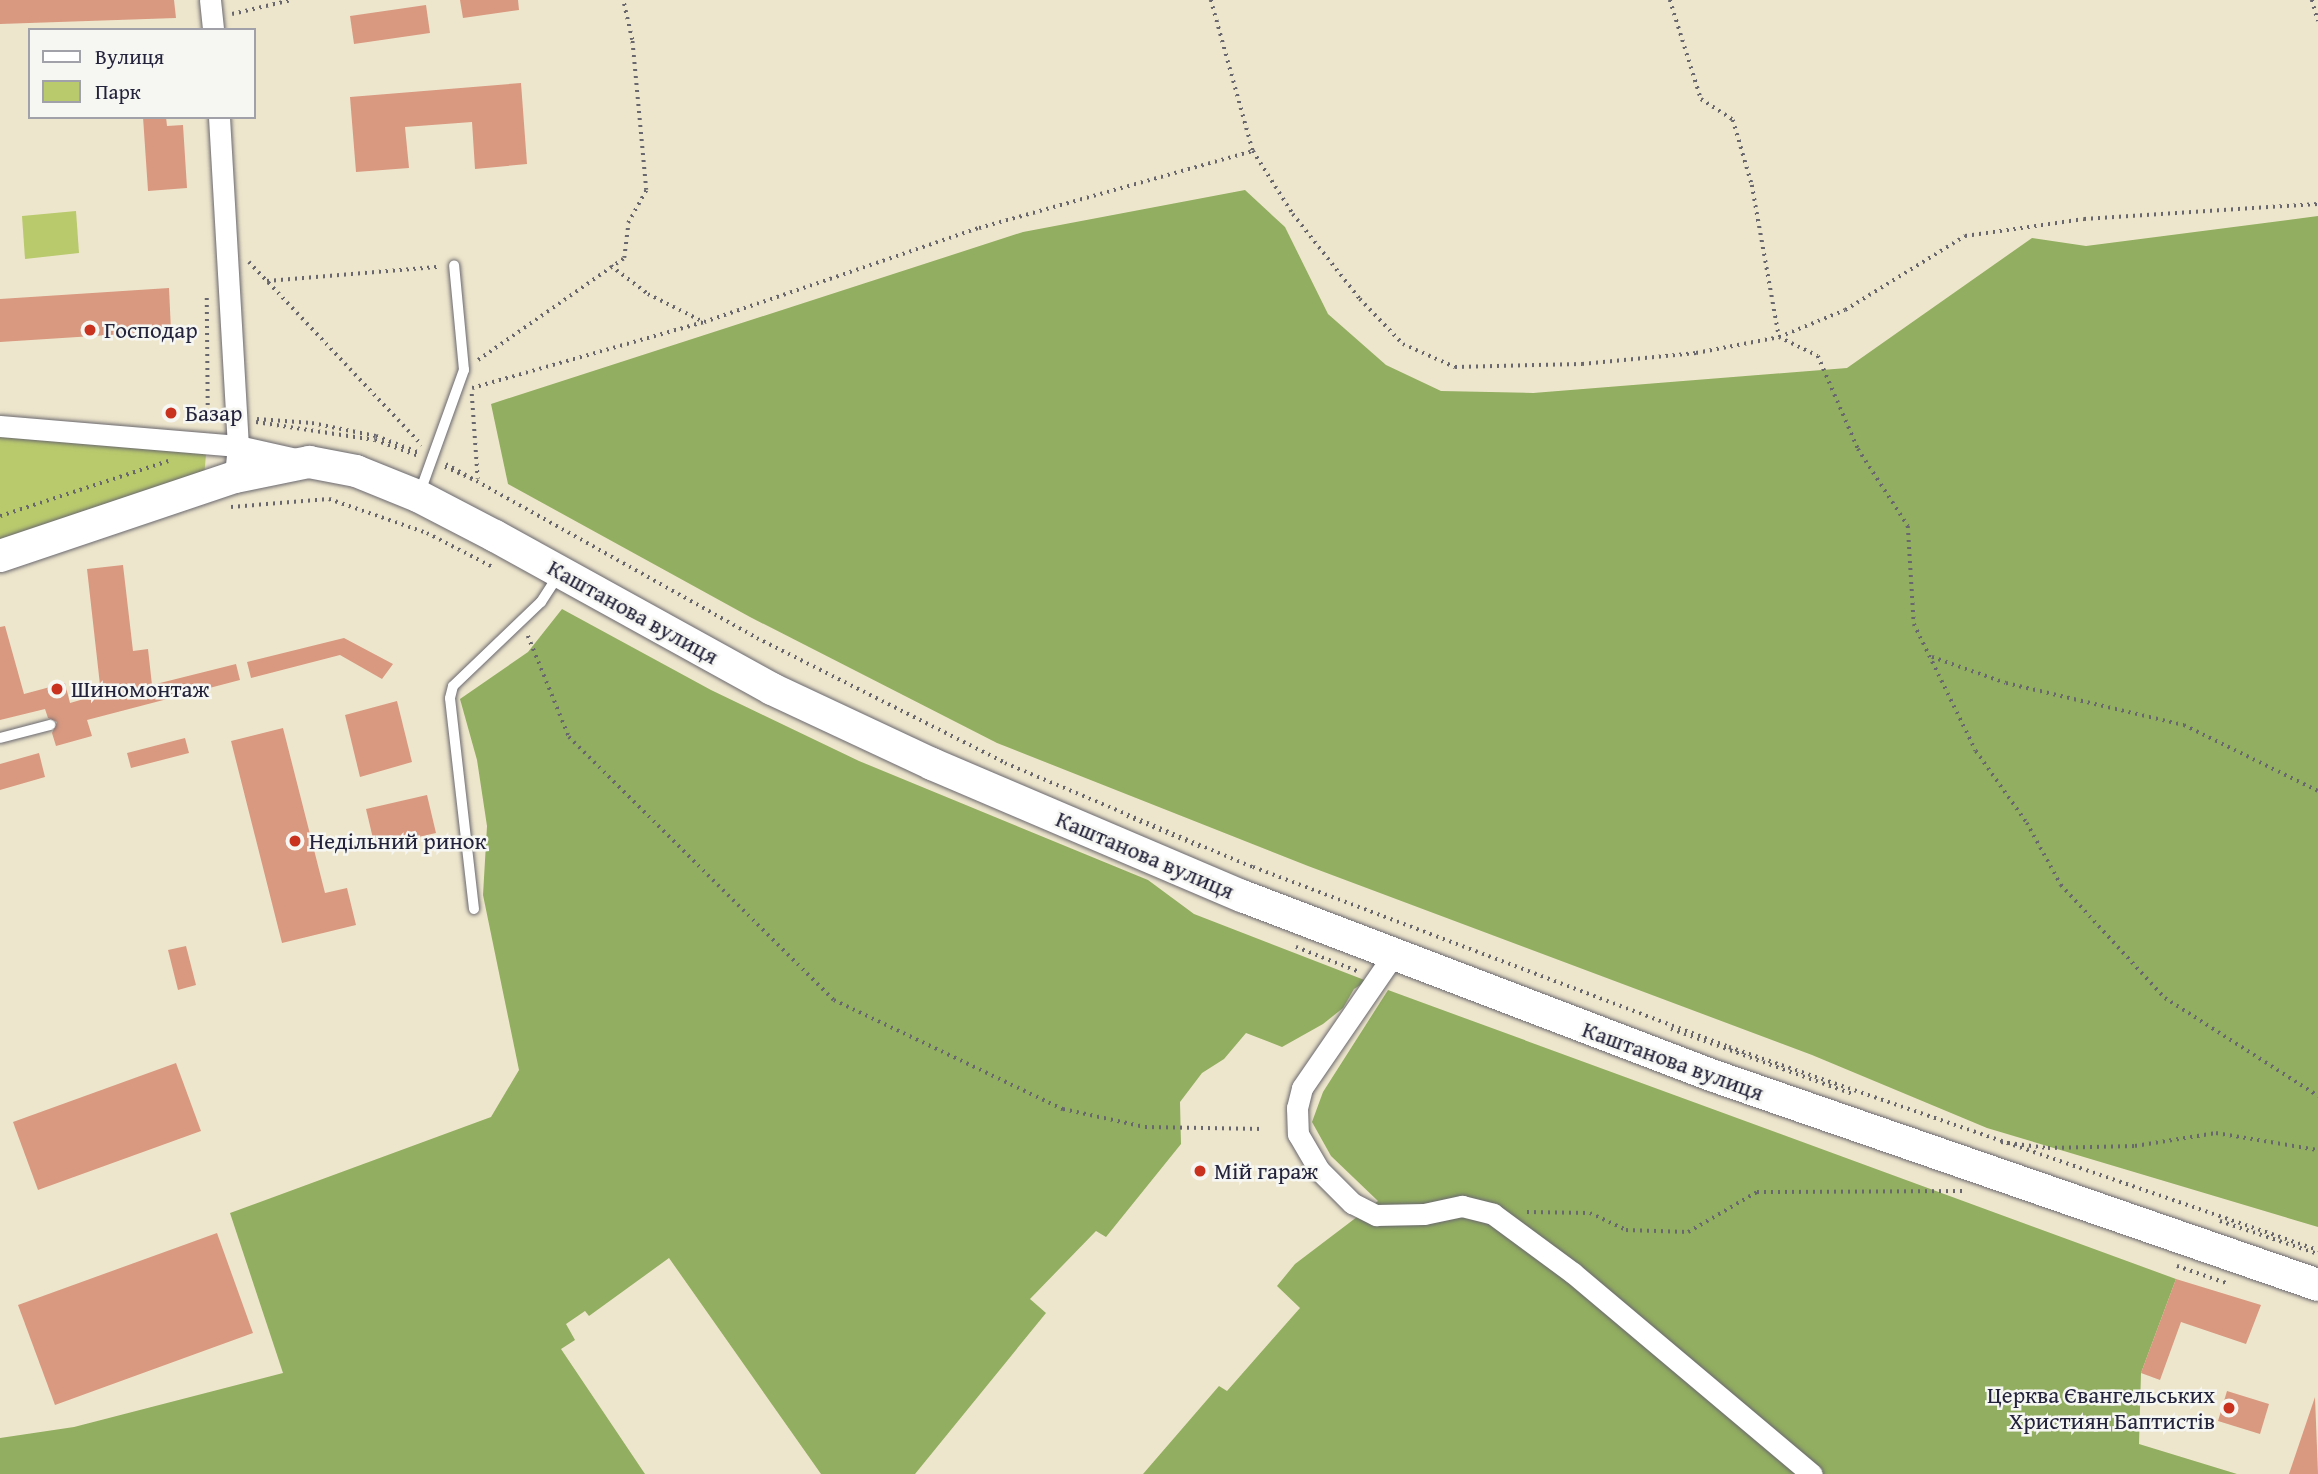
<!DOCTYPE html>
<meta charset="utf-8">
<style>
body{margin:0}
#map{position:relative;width:2318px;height:1474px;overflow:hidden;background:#eee6cc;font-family:"Gentium Book Plus",serif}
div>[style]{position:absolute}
.green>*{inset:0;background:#b9ca6d}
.forest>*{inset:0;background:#92ae60}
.building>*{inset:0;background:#d89980}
.path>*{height:3.5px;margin-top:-1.75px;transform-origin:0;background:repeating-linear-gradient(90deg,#69676e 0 2px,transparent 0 7px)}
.roads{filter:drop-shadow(0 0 2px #69676e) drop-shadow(0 0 2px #69676e)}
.service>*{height:10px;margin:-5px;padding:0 5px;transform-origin:5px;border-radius:5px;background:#fff}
.minor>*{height:21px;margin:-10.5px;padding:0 10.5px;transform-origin:10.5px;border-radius:10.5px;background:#fff}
.secondary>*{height:32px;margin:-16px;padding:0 16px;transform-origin:16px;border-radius:16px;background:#fff}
.dots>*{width:19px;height:19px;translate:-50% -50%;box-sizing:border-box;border:4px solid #f6f6f2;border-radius:50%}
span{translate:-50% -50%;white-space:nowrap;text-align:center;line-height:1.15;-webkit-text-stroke:5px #f6f6f2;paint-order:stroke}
.poi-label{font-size:23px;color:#22223b}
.left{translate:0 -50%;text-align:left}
.right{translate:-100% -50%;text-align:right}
.street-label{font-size:23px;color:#22223b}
.legend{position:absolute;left:28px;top:28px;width:228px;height:91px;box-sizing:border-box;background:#f6f6f2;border:2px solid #a1a1a9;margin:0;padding:9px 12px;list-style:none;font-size:21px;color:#22223b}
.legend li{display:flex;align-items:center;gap:14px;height:35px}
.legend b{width:35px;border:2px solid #a1a1a9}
</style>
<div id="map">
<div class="green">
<div style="clip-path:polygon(76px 211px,79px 253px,25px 259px,22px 216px)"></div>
<div style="clip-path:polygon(0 426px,207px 443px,203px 488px,0 556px)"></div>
</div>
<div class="forest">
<div style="clip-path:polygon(1245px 190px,1285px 227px,1328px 314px,1386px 365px,1441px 391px,1533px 393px,1847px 368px,2032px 238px,2086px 246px,2318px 216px,2318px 1227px,1987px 1128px,1812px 1055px,1308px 866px,997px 743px,750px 617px,508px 484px,491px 404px,1023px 232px)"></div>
<div style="clip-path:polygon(562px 609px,711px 690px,859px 761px,1148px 880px,1194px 914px,1367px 981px,1354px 989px,1343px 1008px,1323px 1024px,1282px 1047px,1246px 1033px,1224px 1059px,1202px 1073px,1180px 1102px,1181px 1144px,1106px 1237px,1096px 1231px,1030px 1299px,1046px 1313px,915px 1474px,821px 1474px,669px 1258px,589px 1316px,585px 1311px,566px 1324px,575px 1340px,561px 1349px,645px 1474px,0 1474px,0 1438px,74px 1427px,283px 1373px,230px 1213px,491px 1117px,519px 1070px,483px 895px,487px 826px,477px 760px,460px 699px,528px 652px)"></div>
<div style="clip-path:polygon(1388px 990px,2176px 1279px,2141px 1373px,2139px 1444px,2237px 1474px,1143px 1474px,1219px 1386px,1227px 1391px,1300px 1308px,1277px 1286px,1295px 1264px,1378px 1201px,1331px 1156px,1312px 1122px,1323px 1092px)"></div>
</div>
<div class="building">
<div style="clip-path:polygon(0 0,174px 0,176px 18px,0 24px)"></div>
<div style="clip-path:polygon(460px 0,518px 0,519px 10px,463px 18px)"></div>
<div style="clip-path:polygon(426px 5px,430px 33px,354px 44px,350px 16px)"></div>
<div style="clip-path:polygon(521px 83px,527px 164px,475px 169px,472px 122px,405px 127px,409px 168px,356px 172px,350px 97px)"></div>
<div style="clip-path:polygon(143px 117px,166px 117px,167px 126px,183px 125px,187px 188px,148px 191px)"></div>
<div style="clip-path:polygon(169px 288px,171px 331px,0 342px,0 299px)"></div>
<div style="clip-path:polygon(123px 565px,133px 651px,148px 649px,152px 685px,236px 664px,240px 680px,87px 720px,92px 736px,56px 746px,52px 733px,57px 722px,48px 718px,45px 709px,0 720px,0 627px,5px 626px,24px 694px,65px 683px,70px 703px,101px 694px,87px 569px)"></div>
<div style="clip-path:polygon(344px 638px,393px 664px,382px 679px,340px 655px,251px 678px,247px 662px)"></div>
<div style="clip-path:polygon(397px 701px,412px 762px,360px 777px,345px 715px)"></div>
<div style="clip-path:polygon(283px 728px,325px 893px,347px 888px,356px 925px,282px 943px,231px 741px)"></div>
<div style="clip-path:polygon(185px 738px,189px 753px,131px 768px,127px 753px)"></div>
<div style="clip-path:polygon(39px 753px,45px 777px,0 790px,0 764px)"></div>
<div style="clip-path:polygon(427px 795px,436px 833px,375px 847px,366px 809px)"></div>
<div style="clip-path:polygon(186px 946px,196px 985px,178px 990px,168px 950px)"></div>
<div style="clip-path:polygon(176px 1063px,201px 1131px,38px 1190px,13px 1122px)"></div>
<div style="clip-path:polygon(217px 1233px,253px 1333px,55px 1405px,18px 1305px)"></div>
<div style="clip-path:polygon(2176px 1279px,2261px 1305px,2246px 1344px,2181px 1322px,2160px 1380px,2141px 1373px)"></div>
<div style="clip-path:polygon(2227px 1391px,2269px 1404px,2260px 1434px,2218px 1421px)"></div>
<div style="clip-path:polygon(2315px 1397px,2318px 1474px,2289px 1474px)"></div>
</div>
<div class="path">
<div style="left:1211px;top:0;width:157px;rotate:74.5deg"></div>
<div style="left:1253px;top:151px;width:75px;rotate:57.6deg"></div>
<div style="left:1293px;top:214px;width:108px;rotate:51.8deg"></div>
<div style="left:1360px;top:299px;width:62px;rotate:46.3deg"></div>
<div style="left:1403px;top:344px;width:57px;rotate:23.9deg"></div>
<div style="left:1455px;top:367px;width:127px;rotate:-1.4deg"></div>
<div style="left:1582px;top:364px;width:115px;rotate:-5.5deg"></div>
<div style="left:1696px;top:353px;width:85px;rotate:-10.9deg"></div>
<div style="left:1779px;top:337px;width:71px;rotate:-22.2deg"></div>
<div style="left:1845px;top:310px;width:141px;rotate:-31.7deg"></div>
<div style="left:1965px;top:236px;width:120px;rotate:-8.1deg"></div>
<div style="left:2084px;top:219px;width:234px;rotate:-3.7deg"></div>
<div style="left:1670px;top:0;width:104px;rotate:72.6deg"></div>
<div style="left:1701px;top:99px;width:38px;rotate:33deg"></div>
<div style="left:1733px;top:120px;width:68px;rotate:73.7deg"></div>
<div style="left:1752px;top:185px;width:154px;rotate:79.9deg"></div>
<div style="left:1779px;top:337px;width:43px;rotate:26deg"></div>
<div style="left:1818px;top:356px;width:101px;rotate:66.7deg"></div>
<div style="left:1858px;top:449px;width:92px;rotate:57deg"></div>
<div style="left:1908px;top:526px;width:98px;rotate:86.5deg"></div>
<div style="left:1914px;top:624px;width:141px;rotate:64deg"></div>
<div style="left:1976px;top:751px;width:88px;rotate:54.7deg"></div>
<div style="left:2027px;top:823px;width:71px;rotate:61.3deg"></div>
<div style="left:2061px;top:885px;width:154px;rotate:47.4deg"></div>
<div style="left:2165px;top:998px;width:182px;rotate:32.6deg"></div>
<div style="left:2312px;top:0;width:22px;rotate:74deg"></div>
<div style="left:232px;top:14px;width:61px;rotate:-13.3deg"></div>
<div style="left:249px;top:262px;width:252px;rotate:46.6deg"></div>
<div style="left:611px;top:266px;width:46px;rotate:37.1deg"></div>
<div style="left:648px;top:294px;width:63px;rotate:26.6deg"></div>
<div style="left:267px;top:281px;width:173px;rotate:-4.7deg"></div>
<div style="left:207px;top:298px;width:125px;rotate:89.5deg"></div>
<div style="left:478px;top:360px;width:178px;rotate:-34.9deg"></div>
<div style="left:624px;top:258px;width:35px;rotate:-83deg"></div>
<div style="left:628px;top:223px;width:38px;rotate:-61deg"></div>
<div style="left:646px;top:190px;width:151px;rotate:-95.3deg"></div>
<div style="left:632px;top:40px;width:41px;rotate:-102.7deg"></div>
<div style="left:472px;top:388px;width:241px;rotate:-15.9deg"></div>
<div style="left:704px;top:322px;width:291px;rotate:-18.9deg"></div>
<div style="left:979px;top:228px;width:285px;rotate:-15.7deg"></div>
<div style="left:472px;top:394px;width:85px;rotate:86deg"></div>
<div style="left:257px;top:419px;width:55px;rotate:4.2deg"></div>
<div style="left:312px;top:423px;width:65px;rotate:11.5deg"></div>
<div style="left:376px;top:436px;width:47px;rotate:21.1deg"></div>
<div style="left:256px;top:422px;width:120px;rotate:8.6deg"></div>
<div style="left:375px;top:440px;width:47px;rotate:20deg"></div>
<div style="left:446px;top:464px;width:356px;rotate:29.2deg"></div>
<div style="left:757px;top:638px;width:278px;rotate:26.7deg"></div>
<div style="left:1005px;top:763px;width:269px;rotate:22.8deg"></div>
<div style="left:1253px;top:867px;width:509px;rotate:20.71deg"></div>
<div style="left:1729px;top:1047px;width:623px;rotate:19.02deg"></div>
<div style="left:445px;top:467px;width:35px;rotate:24deg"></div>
<div style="left:231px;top:507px;width:98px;rotate:-4.7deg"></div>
<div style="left:329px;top:499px;width:104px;rotate:19.1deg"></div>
<div style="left:427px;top:533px;width:74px;rotate:27.3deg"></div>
<div style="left:0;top:516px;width:177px;rotate:-18.1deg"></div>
<div style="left:528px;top:636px;width:109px;rotate:67.9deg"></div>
<div style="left:569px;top:737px;width:373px;rotate:44.8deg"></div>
<div style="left:834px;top:1000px;width:254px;rotate:25.5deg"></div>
<div style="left:1063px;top:1109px;width:84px;rotate:12.4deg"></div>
<div style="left:1145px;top:1127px;width:119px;rotate:1deg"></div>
<div style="left:1932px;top:657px;width:78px;rotate:19.4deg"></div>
<div style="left:2006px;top:683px;width:183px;rotate:13.3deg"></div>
<div style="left:2184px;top:725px;width:149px;rotate:26.2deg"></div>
<div style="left:1127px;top:816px;width:80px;rotate:22.7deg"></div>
<div style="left:1296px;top:947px;width:66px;rotate:21.5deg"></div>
<div style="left:1671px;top:1029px;width:195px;rotate:19.7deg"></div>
<div style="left:2001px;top:1142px;width:47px;rotate:7.3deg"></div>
<div style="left:2048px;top:1148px;width:87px;rotate:-1.3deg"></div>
<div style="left:2135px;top:1146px;width:82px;rotate:-9.1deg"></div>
<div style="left:2216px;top:1133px;width:103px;rotate:9.5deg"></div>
<div style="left:1527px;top:1212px;width:63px;rotate:0.9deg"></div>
<div style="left:1590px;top:1213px;width:40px;rotate:25deg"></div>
<div style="left:1626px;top:1230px;width:62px;rotate:1.8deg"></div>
<div style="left:1688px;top:1232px;width:80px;rotate:-30.1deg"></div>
<div style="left:1757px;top:1192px;width:206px;rotate:-0.3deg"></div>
<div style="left:2220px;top:1221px;width:103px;rotate:18.6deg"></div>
<div style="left:2177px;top:1266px;width:52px;rotate:19.1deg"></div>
</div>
<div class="roads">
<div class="service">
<div style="left:420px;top:492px;width:130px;rotate:-70.2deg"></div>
<div style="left:464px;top:370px;width:105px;rotate:-95.4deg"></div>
<div style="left:0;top:738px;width:52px;rotate:-14.6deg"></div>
<div style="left:474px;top:909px;width:212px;rotate:-96.5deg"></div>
<div style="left:450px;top:698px;width:12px;rotate:-76deg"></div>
<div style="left:453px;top:686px;width:122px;rotate:-43.7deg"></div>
<div style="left:541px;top:602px;width:33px;rotate:-57deg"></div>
</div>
<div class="minor">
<div style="left:210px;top:0;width:30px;rotate:84deg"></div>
<div style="left:219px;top:117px;width:330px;rotate:86.7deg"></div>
<div style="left:238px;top:446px;width:31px;rotate:96deg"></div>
<div style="left:0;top:426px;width:239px;rotate:4.8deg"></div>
<div style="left:238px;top:446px;width:64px;rotate:12.7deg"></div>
<div style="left:1392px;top:957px;width:159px;rotate:124.5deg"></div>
<div style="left:1302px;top:1088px;width:21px;rotate:104deg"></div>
<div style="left:1297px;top:1108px;width:26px;rotate:88deg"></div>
<div style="left:1298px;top:1134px;width:42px;rotate:59.7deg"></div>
<div style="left:1319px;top:1170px;width:47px;rotate:45deg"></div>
<div style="left:1352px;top:1203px;width:27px;rotate:27deg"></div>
<div style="left:1376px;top:1215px;width:48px;rotate:-1.2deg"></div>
<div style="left:1424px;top:1214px;width:39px;rotate:-12deg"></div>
<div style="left:1462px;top:1206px;width:32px;rotate:14deg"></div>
<div style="left:1493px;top:1214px;width:99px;rotate:36.4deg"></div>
<div style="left:1573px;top:1273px;width:312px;rotate:40.1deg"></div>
</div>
<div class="secondary">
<div style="left:0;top:556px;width:248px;rotate:-18.6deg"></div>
<div style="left:235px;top:477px;width:76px;rotate:-11.5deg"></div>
<div style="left:309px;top:462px;width:48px;rotate:10.8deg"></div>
<div style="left:356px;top:471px;width:67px;rotate:22deg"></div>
<div style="left:418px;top:496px;width:87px;rotate:27.5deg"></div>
<div style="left:495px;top:536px;width:316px;rotate:28.9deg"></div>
<div style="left:772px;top:689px;width:177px;rotate:25.1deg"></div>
<div style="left:932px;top:764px;width:337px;rotate:23.1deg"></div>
<div style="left:1242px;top:896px;width:502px;rotate:20.89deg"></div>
<div style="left:1711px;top:1075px;width:642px;rotate:19.08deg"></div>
</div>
</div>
<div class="dots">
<div style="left:90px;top:330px;background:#c8321e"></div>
<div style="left:171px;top:413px;background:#c8321e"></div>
<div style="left:57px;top:689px;background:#c8321e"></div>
<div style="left:295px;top:841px;background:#c8321e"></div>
<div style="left:1200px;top:1171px;background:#c8321e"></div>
<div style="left:2229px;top:1408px;background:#c8321e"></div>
</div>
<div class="poi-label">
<span class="left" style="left:104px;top:330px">Господар</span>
<span class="left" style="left:185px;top:413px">Базар</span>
<span class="left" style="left:71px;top:689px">Шиномонтаж</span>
<span class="left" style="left:309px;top:841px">Недільний ринок</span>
<span class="left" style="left:1214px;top:1171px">Мій гараж</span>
<span class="right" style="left:2215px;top:1408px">Церква Євангельських<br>Християн Баптистів</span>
</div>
<div class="street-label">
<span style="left:633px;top:612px;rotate:29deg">Каштанова вулиця</span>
<span style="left:1145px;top:855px;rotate:23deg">Каштанова вулиця</span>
<span style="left:1673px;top:1061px;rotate:20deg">Каштанова вулиця</span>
</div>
<ul class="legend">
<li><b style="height:9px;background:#fff"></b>Вулиця</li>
<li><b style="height:19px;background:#b9ca6d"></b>Парк</li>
</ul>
</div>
